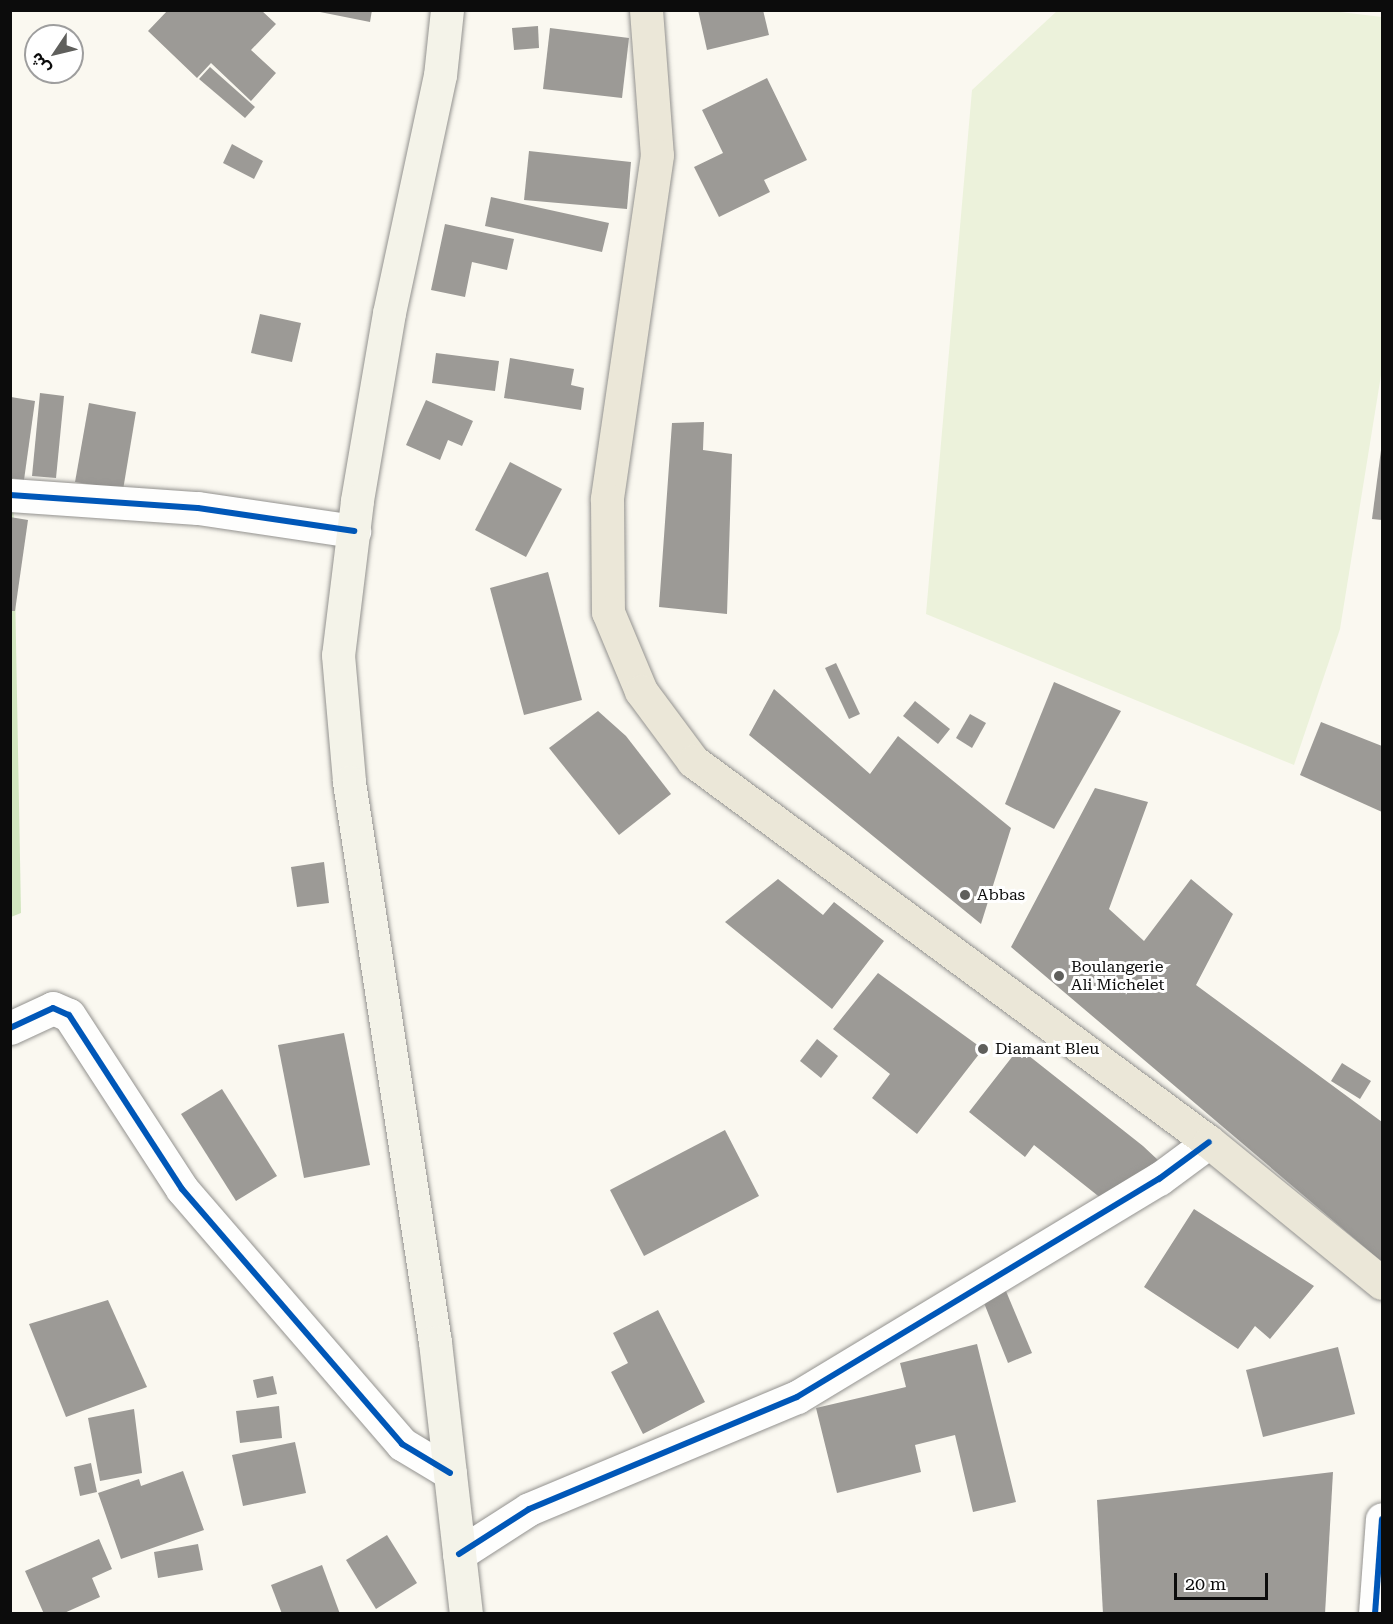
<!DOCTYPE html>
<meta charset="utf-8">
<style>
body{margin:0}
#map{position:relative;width:1393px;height:1624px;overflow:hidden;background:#faf8f0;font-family:"Roboto Serif","Noto Sans Arabic",serif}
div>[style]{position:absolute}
.forest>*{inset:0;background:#d2e6bf}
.pitch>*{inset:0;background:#ecf2db}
.building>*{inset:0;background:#9c9a96}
.roads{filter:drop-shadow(0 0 2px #93928f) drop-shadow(0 0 2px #93928f)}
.street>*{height:33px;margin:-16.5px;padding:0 16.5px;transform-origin:16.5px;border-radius:16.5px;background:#fefefd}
.secondary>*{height:33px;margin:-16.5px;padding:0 16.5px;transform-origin:16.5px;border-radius:16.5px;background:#f4f3e9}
.primary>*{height:33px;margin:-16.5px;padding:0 16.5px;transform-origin:16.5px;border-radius:16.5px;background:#ebe7d8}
.cycleway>*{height:6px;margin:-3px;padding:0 3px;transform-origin:3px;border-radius:3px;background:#0057b8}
.dots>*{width:16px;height:16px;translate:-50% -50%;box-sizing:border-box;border:3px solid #fff;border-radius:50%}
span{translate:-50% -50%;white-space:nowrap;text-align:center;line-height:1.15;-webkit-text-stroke:6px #fff;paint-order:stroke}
.poi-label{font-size:16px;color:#0c0c0c}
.left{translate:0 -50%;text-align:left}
.frame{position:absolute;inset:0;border:12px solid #0c0c0c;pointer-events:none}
.north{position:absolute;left:24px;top:24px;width:60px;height:60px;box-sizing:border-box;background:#fff;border:2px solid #9e9e9e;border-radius:50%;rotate:235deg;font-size:16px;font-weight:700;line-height:24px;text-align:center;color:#0c0c0c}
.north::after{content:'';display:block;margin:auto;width:21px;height:27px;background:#5f5f5c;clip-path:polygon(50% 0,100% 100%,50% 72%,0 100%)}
.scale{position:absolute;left:1174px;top:1573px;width:94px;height:27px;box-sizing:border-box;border:3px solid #0c0c0c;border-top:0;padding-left:8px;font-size:18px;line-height:21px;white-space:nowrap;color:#0c0c0c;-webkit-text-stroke:4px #fff;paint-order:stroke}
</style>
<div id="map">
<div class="forest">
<div style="clip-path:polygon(10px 315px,21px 913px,11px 917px,10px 917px)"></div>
</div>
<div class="pitch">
<div style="clip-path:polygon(1332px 11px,1382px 17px,1382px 369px,1340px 629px,1294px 765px,926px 614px,972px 90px,1057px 11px)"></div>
</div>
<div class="building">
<div style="clip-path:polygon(168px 10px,261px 10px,276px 24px,251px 50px,276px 73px,251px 101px,211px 63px,197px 78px,148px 31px)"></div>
<div style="clip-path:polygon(310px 10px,372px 10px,370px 22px)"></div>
<div style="clip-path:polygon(698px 10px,763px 10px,769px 35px,707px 50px)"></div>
<div style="clip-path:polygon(538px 26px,539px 48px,514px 50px,512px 28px)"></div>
<div style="clip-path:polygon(550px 28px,629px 38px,622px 98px,543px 89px)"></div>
<div style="clip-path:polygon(210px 67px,255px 107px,245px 118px,199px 79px)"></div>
<div style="clip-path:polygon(767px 78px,807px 160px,764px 180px,770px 192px,719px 217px,694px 167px,723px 153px,702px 110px)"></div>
<div style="clip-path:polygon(232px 144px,263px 161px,254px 179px,223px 163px)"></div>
<div style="clip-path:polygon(529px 151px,631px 162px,627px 209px,524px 200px)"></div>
<div style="clip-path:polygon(491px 197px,609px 223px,602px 252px,485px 226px)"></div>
<div style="clip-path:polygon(445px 224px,514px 239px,507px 270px,472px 262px,465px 297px,431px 290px)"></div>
<div style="clip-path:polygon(260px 314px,301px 323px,292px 362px,251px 353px)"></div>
<div style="clip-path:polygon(436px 353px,499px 361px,495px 391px,432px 383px)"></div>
<div style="clip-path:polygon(510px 358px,574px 369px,571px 385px,584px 388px,581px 410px,504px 398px)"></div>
<div style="clip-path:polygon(40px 393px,64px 396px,56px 478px,32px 476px)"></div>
<div style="clip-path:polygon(11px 397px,35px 401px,24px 480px,10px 478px)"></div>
<div style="clip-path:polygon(426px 400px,473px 421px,462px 446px,448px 440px,440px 460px,406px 445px)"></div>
<div style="clip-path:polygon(89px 403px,136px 412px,123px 490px,75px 482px)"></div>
<div style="clip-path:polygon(704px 422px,703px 450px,732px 454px,727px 614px,659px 607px,672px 423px)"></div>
<div style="clip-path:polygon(1381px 450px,1382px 450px,1382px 520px,1372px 519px)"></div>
<div style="clip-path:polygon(510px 462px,562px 489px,526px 557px,475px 530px)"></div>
<div style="clip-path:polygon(10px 517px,28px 520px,15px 611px,10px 611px)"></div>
<div style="clip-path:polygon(548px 572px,582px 700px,524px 715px,490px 588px)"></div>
<div style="clip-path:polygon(836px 663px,860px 714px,849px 719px,825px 668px)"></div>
<div style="clip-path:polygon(1054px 682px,1121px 711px,1054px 829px,1005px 804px)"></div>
<div style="clip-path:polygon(774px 689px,870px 774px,898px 736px,1011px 828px,981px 924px,749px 735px)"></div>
<div style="clip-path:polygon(915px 701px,950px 729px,938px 744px,903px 716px)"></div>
<div style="clip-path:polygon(598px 711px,626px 736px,671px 794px,619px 835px,549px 748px)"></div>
<div style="clip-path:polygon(970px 714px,986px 723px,972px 748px,956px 738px)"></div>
<div style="clip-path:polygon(1321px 722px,1382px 746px,1382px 812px,1300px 775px)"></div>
<div style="clip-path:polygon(1095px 788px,1148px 802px,1109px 909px,1144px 941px,1191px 879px,1233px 914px,1196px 985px,1382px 1122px,1382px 1262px,1011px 947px)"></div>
<div style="clip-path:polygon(324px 862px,329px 903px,297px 907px,291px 867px)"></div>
<div style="clip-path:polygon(778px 879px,823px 915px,834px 902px,884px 941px,832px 1009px,725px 922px)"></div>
<div style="clip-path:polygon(878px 973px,983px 1049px,917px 1134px,872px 1098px,890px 1074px,833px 1029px)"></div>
<div style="clip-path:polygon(344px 1033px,370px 1165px,304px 1178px,278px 1045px)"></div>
<div style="clip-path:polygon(817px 1039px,838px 1056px,821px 1078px,800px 1061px)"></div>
<div style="clip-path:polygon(1019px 1048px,1143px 1146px,1159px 1161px,1102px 1199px,1034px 1145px,1025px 1157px,969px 1112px)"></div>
<div style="clip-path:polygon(1342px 1063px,1371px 1081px,1360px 1099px,1331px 1081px)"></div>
<div style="clip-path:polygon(222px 1089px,277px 1176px,236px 1201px,181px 1114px)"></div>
<div style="clip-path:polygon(725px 1130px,759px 1196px,644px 1256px,610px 1190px)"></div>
<div style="clip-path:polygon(1194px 1209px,1314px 1286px,1270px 1339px,1255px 1326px,1238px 1349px,1144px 1287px)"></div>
<div style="clip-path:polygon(1003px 1284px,1032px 1353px,1008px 1363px,980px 1293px)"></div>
<div style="clip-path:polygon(108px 1300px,147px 1387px,66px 1417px,29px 1324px)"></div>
<div style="clip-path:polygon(658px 1310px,705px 1402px,643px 1434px,611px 1372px,628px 1363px,613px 1333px)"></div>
<div style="clip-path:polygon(977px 1344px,1016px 1502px,973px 1512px,955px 1435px,915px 1445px,921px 1472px,837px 1493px,816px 1408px,906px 1387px,900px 1363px)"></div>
<div style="clip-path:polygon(1338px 1347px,1355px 1414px,1263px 1437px,1246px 1370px)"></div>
<div style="clip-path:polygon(273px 1376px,277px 1394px,257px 1398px,253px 1380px)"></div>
<div style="clip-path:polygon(279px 1406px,282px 1438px,240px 1443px,236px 1411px)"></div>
<div style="clip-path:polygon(134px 1409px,142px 1473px,100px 1481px,88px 1418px)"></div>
<div style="clip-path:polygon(295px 1442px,306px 1493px,243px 1506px,232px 1455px)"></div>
<div style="clip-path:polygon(91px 1463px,97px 1492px,80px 1496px,74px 1467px)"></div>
<div style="clip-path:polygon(183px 1471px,204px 1530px,121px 1559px,98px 1493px,139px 1479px,141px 1486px)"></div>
<div style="clip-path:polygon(1333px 1472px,1325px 1614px,1103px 1614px,1097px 1500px)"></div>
<div style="clip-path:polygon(387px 1535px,417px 1583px,376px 1609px,346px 1560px)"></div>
<div style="clip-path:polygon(99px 1539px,112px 1569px,92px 1578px,100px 1597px,62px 1614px,44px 1614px,25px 1571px)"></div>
<div style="clip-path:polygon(198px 1544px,203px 1570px,158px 1578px,154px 1552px)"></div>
<div style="clip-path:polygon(322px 1565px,340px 1614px,282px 1614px,271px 1585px)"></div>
</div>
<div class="roads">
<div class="street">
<div style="left:10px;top:495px;width:188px;rotate:4deg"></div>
<div style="left:198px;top:508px;width:158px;rotate:8.4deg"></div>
<div style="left:10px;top:1028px;width:47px;rotate:-24.9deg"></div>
<div style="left:53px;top:1008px;width:17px;rotate:24deg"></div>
<div style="left:69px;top:1015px;width:207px;rotate:57deg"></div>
<div style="left:182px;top:1189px;width:337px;rotate:49.2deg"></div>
<div style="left:402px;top:1444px;width:56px;rotate:31.1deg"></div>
<div style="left:459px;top:1554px;width:83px;rotate:-32.7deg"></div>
<div style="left:529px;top:1509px;width:290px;rotate:-22.7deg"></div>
<div style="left:797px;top:1397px;width:423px;rotate:-31.1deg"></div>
<div style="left:1159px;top:1179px;width:62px;rotate:-36.5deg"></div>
<div style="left:1375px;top:1614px;width:95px;rotate:-85.8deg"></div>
</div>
<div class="secondary">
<div style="left:447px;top:10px;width:65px;rotate:96.1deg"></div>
<div style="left:440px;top:75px;width:243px;rotate:102.1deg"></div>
<div style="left:389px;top:313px;width:191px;rotate:99.7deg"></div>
<div style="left:357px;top:501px;width:155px;rotate:97deg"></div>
<div style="left:338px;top:655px;width:127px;rotate:85deg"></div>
<div style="left:349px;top:782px;width:567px;rotate:81.27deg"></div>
<div style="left:435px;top:1342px;width:274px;rotate:83.5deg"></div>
</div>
<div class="primary">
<div style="left:646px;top:10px;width:145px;rotate:85.7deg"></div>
<div style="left:657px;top:155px;width:348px;rotate:98.3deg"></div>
<div style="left:607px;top:499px;width:113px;rotate:89.5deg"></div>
<div style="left:608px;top:612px;width:86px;rotate:67.3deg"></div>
<div style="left:641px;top:691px;width:87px;rotate:53.4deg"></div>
<div style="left:693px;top:761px;width:641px;rotate:36.44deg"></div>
<div style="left:1209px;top:1142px;width:223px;rotate:39.2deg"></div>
</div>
</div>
<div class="cycleway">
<div style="left:10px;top:495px;width:188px;rotate:4deg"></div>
<div style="left:198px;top:508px;width:158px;rotate:8.4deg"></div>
<div style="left:10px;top:1028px;width:47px;rotate:-24.9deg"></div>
<div style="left:53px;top:1008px;width:17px;rotate:24deg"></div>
<div style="left:69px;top:1015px;width:207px;rotate:57deg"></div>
<div style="left:182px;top:1189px;width:337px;rotate:49.2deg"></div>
<div style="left:402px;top:1444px;width:56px;rotate:31.1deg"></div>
<div style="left:459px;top:1554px;width:83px;rotate:-32.7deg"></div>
<div style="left:529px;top:1509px;width:290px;rotate:-22.7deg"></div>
<div style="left:797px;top:1397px;width:423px;rotate:-31.1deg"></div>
<div style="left:1159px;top:1179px;width:62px;rotate:-36.5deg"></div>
<div style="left:1375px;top:1614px;width:95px;rotate:-85.8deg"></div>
</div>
<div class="dots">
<div style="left:965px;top:895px;background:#5f5f5c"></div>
<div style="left:1059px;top:976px;background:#5f5f5c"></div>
<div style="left:983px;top:1049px;background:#5f5f5c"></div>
</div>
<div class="poi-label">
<span class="left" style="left:977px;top:895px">Abbas</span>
<span class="left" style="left:1071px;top:976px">Boulangerie<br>Ali Michelet</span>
<span class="left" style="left:995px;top:1049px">Diamant Bleu</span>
</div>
<div class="frame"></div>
<div class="north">ش</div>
<div class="scale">20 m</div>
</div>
